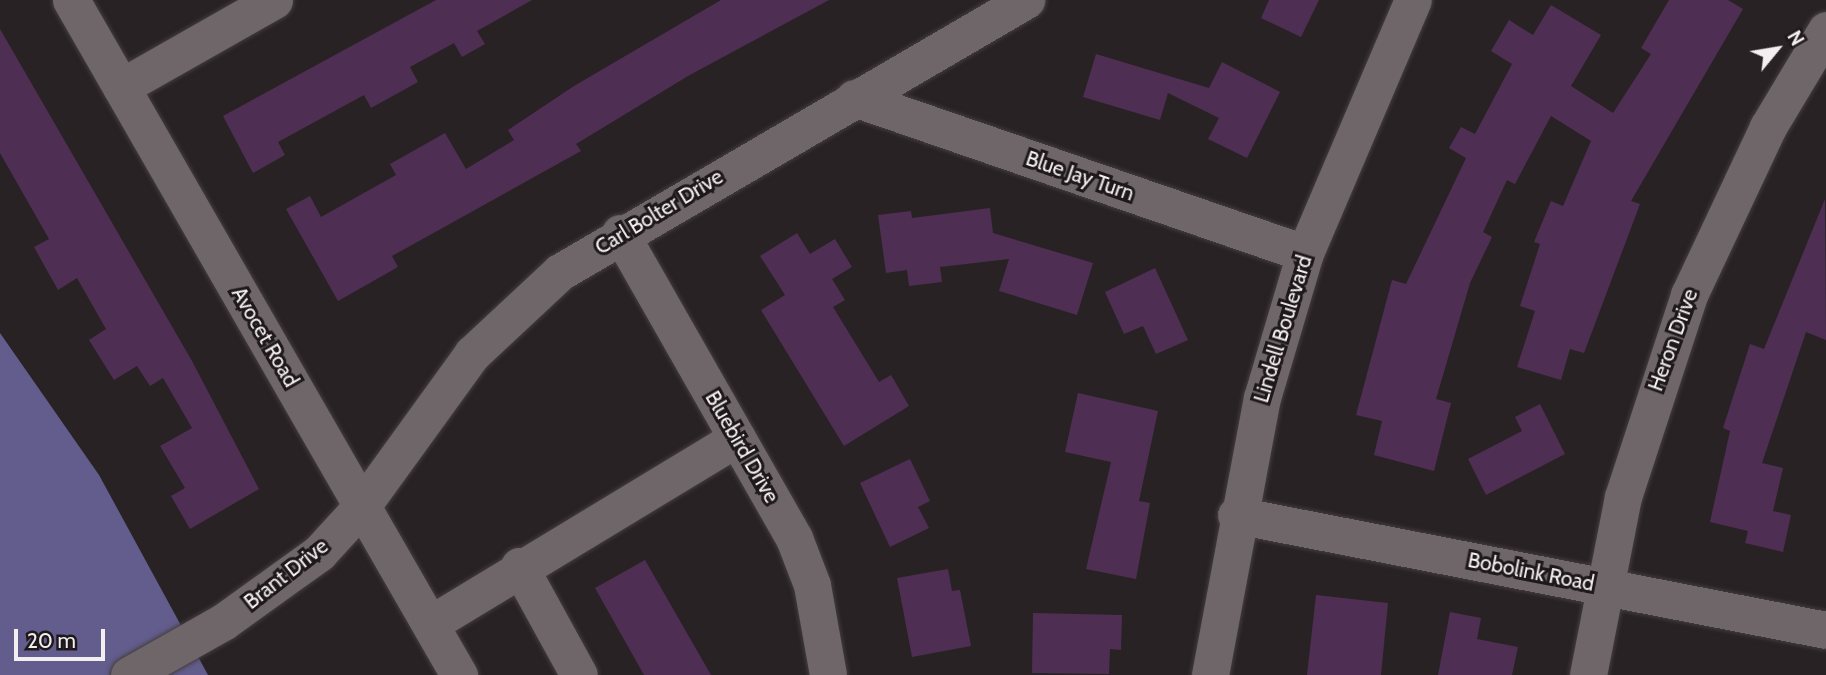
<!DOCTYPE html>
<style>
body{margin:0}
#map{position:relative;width:1826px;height:675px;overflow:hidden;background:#282224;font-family:Cabin,sans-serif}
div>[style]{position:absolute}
.water>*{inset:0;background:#635d8d}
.building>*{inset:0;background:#4f2e53}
.roads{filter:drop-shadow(0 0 2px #433d3f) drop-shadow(0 0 2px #433d3f)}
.minor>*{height:37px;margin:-18.5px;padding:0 18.5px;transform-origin:18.5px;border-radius:18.5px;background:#6e6668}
span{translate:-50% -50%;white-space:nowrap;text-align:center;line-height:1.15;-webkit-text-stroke:6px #1e181a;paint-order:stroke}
.street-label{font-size:21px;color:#f3eef0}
.north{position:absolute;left:1742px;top:14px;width:70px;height:70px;-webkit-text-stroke:5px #1e181a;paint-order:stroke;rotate:60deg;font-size:19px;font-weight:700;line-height:28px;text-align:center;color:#f3eef0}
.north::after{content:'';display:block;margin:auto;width:24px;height:32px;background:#f3eef0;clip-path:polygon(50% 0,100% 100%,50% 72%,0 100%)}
.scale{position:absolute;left:14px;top:629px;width:91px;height:32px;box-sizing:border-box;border:4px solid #f3eef0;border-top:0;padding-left:9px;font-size:21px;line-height:24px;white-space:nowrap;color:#f3eef0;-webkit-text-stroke:5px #1e181a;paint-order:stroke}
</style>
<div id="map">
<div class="water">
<div style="clip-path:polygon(0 333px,99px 475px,208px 675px,0 675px)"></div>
</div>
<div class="building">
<div style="clip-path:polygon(436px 0,532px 0,477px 31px,485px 44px,462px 57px,454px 43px,410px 67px,418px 82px,371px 108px,364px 95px,278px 142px,285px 155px,253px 173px,223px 116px)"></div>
<div style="clip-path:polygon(721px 0,829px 0,688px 76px,576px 144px,581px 151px,392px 256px,398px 267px,338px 301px,286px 209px,310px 196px,321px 217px,396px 175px,390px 164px,445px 133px,466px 169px,514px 140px,508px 130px,574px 86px)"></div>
<div style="clip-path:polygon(1269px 0,1319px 0,1301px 37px,1261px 18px)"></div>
<div style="clip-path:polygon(1669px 0,1728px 0,1743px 9px,1631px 201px,1640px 204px,1584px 353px,1570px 349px,1561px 380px,1517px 367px,1535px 311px,1520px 306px,1540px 244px,1534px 242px,1551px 201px,1563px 206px,1591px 141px,1551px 116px,1515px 184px,1507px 180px,1483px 232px,1492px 237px,1470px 283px,1436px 399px,1451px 403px,1434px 471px,1374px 455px,1382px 421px,1356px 415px,1392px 280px,1406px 284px,1466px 158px,1449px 148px,1461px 127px,1475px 134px,1512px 64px,1491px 51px,1509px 20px,1533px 35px,1551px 5px,1601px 35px,1571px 86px,1613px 113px,1651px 54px,1641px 48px)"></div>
<div style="clip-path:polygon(0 29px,192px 361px,259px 489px,190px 529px,171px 496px,185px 488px,160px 446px,192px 428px,163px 378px,150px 386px,137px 366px,114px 380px,89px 340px,106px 329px,77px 278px,58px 290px,34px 247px,49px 239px,0 153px)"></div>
<div style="clip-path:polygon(1096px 54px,1209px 88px,1222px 62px,1280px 92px,1247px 158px,1208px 139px,1219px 118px,1168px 93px,1160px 120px,1083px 97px)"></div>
<div style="clip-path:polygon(1825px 199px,1826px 340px,1806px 332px,1762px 463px,1783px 468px,1773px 511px,1791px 515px,1783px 552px,1745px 543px,1748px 531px,1710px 522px,1730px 431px,1723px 428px,1750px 344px,1764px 349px)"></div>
<div style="clip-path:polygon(990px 208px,993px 233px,1093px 263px,1077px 315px,999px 291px,1009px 259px,940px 267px,942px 282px,909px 286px,907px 270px,886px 273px,878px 215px,911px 211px,912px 218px)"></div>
<div style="clip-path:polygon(797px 233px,810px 254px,835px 239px,852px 267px,832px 279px,845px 300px,833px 307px,879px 382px,891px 375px,909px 406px,844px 446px,761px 310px,785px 295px,760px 256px)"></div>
<div style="clip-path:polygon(1155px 268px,1188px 340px,1156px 354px,1143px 326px,1124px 334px,1105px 292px)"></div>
<div style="clip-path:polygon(1078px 393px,1158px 411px,1139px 501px,1150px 503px,1136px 579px,1086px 569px,1111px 462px,1065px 452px)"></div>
<div style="clip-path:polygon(1540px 404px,1565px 454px,1486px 495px,1468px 459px,1522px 431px,1515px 417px)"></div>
<div style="clip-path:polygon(910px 459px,930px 501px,918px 507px,929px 528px,890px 547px,860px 483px)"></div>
<div style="clip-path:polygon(645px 560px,711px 675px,644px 675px,595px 588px)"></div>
<div style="clip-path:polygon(948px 569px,952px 591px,960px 590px,971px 646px,912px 657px,897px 578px)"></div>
<div style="clip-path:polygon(1316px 595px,1388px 603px,1381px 675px,1307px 675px)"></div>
<div style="clip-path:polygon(1450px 612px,1481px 618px,1477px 639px,1518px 647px,1512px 675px,1438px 675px)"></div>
<div style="clip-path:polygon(1033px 613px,1122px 615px,1121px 650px,1110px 649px,1109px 674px,1032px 673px)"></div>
</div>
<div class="roads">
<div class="minor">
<div style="left:71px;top:0;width:779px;rotate:60.11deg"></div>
<div style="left:121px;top:87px;width:176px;rotate:-29.6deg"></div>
<div style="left:854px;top:98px;width:477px;rotate:19deg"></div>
<div style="left:620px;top:233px;width:351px;rotate:60.3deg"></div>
<div style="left:794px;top:538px;width:50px;rotate:69deg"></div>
<div style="left:812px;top:585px;width:91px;rotate:79.9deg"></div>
<div style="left:1236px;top:515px;width:601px;rotate:11.03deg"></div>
<div style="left:519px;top:566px;width:124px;rotate:61.2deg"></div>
<div style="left:430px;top:624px;width:359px;rotate:-31.2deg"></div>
<div style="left:129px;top:675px;width:108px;rotate:-29.4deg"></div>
<div style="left:223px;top:622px;width:118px;rotate:-35.7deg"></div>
<div style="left:319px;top:553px;width:64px;rotate:-47.5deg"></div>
<div style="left:362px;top:506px;width:188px;rotate:-54.1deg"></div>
<div style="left:472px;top:354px;width:120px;rotate:-43deg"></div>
<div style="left:560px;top:272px;width:540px;rotate:-30.27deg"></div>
<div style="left:1210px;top:675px;width:282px;rotate:-79.4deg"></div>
<div style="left:1262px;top:398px;width:151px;rotate:-73.5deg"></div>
<div style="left:1305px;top:253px;width:275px;rotate:-66.9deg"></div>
<div style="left:1588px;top:675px;width:181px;rotate:-78.9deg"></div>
<div style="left:1623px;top:497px;width:213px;rotate:-71.9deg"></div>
<div style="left:1689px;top:295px;width:186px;rotate:-64.8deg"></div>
<div style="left:1768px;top:127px;width:113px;rotate:-59.1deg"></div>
</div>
</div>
<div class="street-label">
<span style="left:1080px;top:176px;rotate:19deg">Blue Jay Turn</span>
<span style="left:659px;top:212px;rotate:-31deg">Carl Bolter Drive</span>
<span style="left:1283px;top:329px;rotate:-73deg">Lindell Boulevard</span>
<span style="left:265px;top:337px;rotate:60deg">Avocet Road</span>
<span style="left:1673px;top:340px;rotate:-70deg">Heron Drive</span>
<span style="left:742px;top:447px;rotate:60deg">Bluebird Drive</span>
<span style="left:1531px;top:572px;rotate:11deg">Bobolink Road</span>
<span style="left:286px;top:574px;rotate:-38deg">Brant Drive</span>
</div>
<div class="north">N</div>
<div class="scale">20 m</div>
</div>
